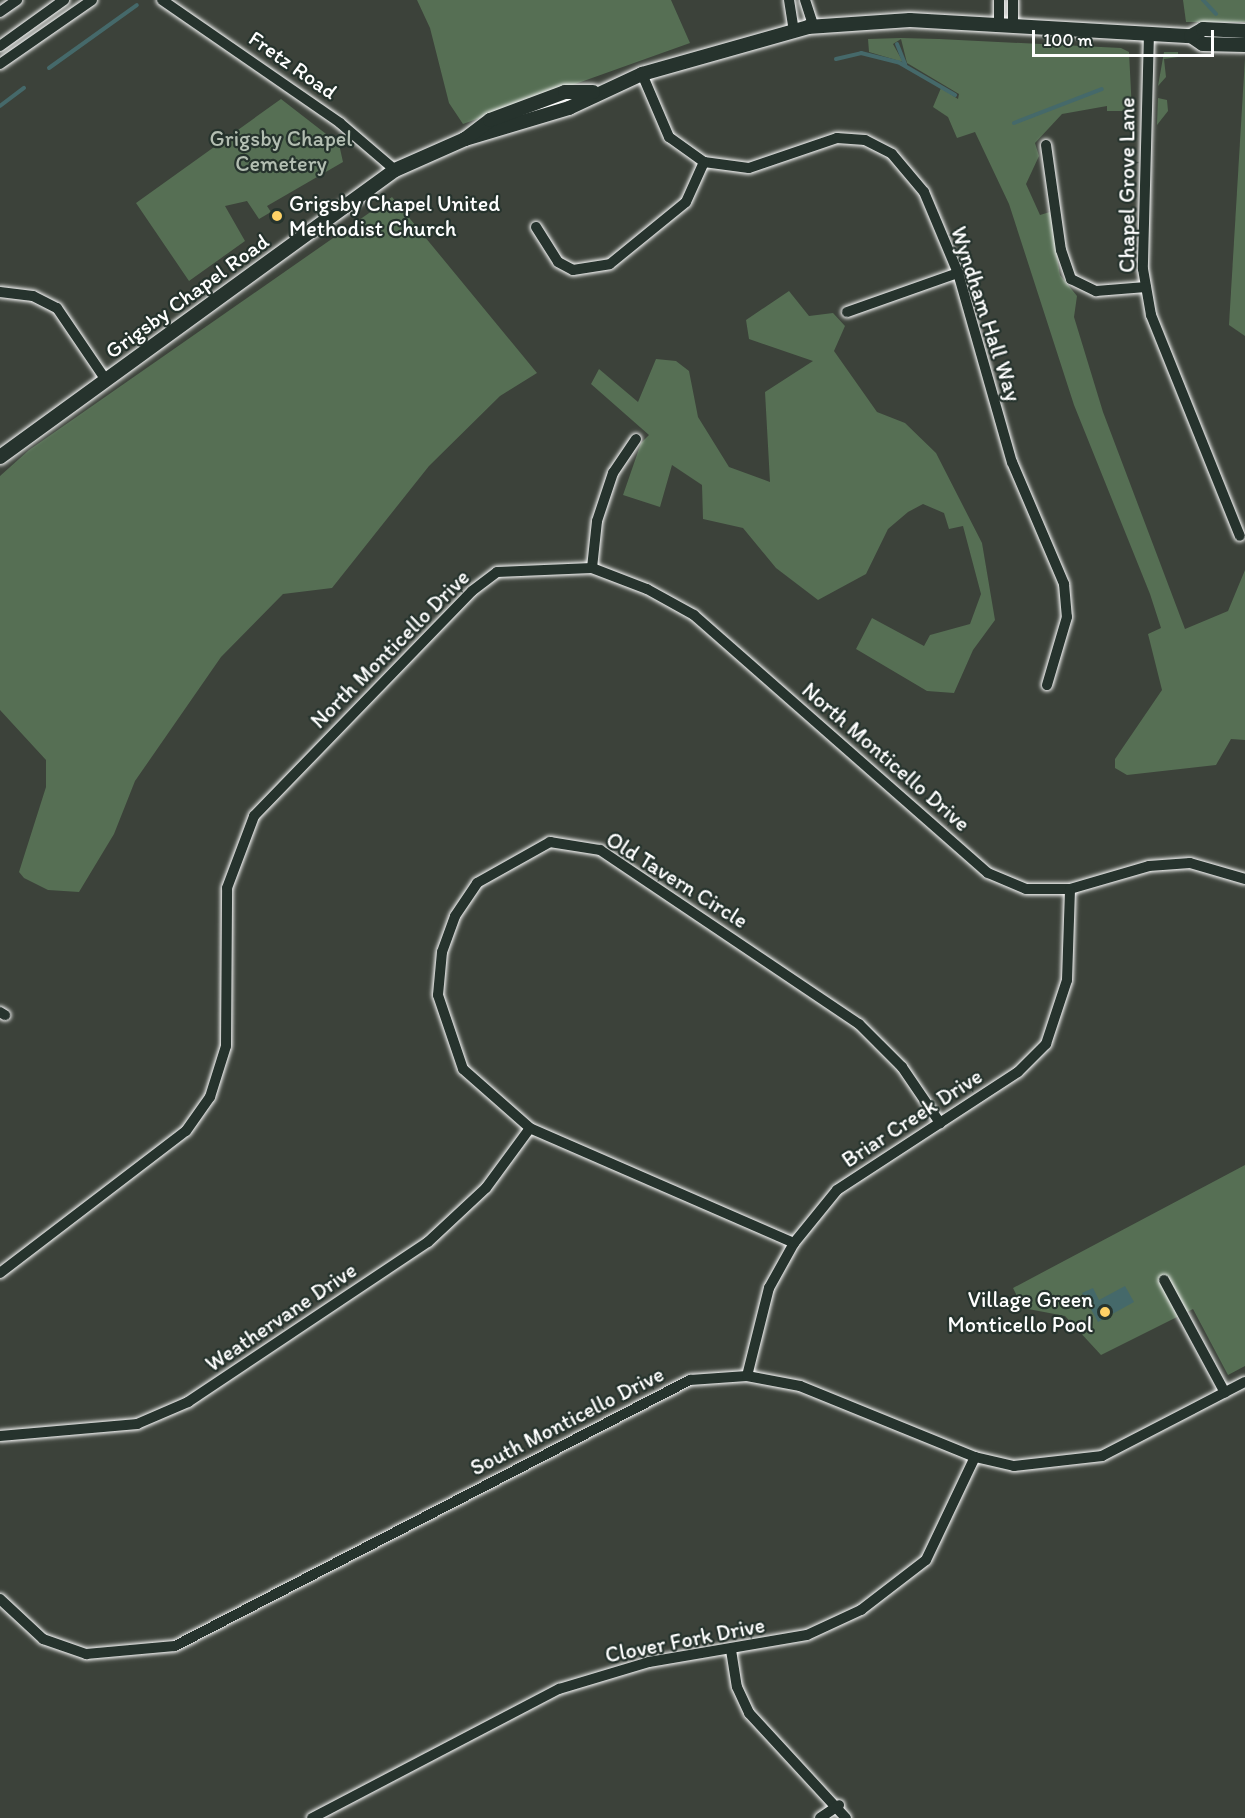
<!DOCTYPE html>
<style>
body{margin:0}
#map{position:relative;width:1245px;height:1818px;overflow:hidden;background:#3c423a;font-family:Itim,sans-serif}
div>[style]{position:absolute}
.green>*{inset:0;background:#566f54}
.water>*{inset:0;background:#45696a}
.stream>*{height:4px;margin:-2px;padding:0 2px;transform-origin:2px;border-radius:2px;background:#45696a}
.roads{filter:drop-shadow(0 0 2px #fff) drop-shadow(0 0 2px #fff)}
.minor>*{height:10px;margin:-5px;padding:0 5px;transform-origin:5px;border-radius:5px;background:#26332d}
.tertiary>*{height:14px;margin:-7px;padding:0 7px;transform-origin:7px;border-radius:7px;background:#26332d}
.dots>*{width:16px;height:16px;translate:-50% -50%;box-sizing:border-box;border:3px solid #26332d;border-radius:50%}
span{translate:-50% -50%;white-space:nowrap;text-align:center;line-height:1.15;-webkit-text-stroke:4.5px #26332d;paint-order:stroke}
.street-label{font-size:22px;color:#fff}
.park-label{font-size:22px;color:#b3beb2}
.poi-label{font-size:22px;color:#fff}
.left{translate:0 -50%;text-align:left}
.right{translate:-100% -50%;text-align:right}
.scale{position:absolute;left:1032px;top:30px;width:182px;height:27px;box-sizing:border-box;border:3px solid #fff;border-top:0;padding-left:8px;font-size:18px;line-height:21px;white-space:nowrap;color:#fff;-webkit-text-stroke:4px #26332d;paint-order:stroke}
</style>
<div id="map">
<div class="green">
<div style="clip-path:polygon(417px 0,671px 0,690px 43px,463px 124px,449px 103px,430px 28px)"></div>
<div style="clip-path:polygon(1183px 0,1245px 0,1245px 22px,1186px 22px)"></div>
<div style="clip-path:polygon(868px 39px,901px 38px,939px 39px,1121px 48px,1129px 52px,1132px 111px,1107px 111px,1107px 106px,1062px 114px,1035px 143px,1039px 156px,1026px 184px,1040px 215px,1050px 212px,1060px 275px,1077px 296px,1074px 317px,1103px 412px,1185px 629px,1228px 611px,1245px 570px,1245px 740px,1231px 739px,1216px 765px,1127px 775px,1115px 768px,1115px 759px,1162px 690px,1148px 634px,1161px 628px,1150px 594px,1074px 405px,1009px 204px,975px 132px,957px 138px,948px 117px,933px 107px,941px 88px,958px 99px,959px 94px,907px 63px,901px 39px,893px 44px,903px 62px,869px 52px)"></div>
<div style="clip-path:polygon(1164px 52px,1178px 52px,1178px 57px,1164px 59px,1166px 77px,1158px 86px)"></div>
<div style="clip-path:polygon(1245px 58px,1245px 336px,1229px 325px)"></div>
<div style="clip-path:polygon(1158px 98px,1167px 100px,1168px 111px,1157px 125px)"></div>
<div style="clip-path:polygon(281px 99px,339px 144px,343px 162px,267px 206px,271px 212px,259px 219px,247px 201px,225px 206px,245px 241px,189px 281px,136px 203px)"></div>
<div style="clip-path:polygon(392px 197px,537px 373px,500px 396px,429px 466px,332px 588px,283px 594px,221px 657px,135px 781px,114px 834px,79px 892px,48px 890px,24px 878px,19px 872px,46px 787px,46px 760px,0 710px,0 476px,29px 450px)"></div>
<div style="clip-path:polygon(789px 291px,809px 316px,833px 313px,845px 326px,834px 351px,877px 412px,905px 423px,936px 453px,982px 543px,995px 620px,973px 650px,954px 693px,927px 691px,856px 649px,872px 618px,924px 646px,930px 635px,970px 624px,981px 594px,963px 526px,949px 529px,944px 513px,923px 504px,908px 512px,888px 529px,866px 574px,818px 600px,776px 568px,743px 528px,703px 519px,702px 485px,672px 465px,660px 507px,623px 495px,641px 443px,649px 435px,591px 384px,599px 369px,638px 402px,656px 359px,676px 361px,689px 371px,698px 417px,729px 467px,770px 482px,765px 392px,813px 361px,749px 339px,746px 320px)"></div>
<div style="clip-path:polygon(1245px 1165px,1245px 1366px,1228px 1375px,1193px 1309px,1101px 1355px,1065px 1316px,1023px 1308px,1013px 1288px)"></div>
</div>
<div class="water">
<div style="clip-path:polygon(1125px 1286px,1134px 1302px,1098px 1322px,1082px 1293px,1093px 1288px,1099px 1300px)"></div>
</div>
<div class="stream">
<div style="left:1203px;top:0;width:19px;rotate:47deg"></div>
<div style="left:897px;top:44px;width:22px;rotate:68deg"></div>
<div style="left:836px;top:59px;width:26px;rotate:-13deg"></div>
<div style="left:861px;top:53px;width:38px;rotate:14deg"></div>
<div style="left:898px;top:62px;width:66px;rotate:30.1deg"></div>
<div style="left:49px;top:68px;width:108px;rotate:-35.6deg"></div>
<div style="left:0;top:106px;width:30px;rotate:-37deg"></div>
<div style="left:1014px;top:123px;width:94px;rotate:-21.1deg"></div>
</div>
<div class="roads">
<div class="minor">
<div style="left:162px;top:0;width:216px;rotate:34.6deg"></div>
<div style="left:340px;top:123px;width:72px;rotate:40.5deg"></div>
<div style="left:789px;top:0;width:30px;rotate:81deg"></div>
<div style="left:805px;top:0;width:28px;rotate:72deg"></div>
<div style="left:1013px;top:0;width:25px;rotate:90deg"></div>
<div style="left:0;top:12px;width:21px;rotate:-35deg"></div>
<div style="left:999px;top:24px;width:24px;rotate:-90deg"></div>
<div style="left:1149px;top:33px;width:236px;rotate:91.5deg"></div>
<div style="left:1143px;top:269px;width:47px;rotate:80.1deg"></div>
<div style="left:1151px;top:315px;width:238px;rotate:68.1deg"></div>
<div style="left:0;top:46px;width:79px;rotate:-35.7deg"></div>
<div style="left:0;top:64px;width:112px;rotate:-34.8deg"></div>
<div style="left:642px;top:74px;width:69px;rotate:66.8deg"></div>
<div style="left:669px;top:137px;width:43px;rotate:35.5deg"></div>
<div style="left:704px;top:162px;width:45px;rotate:7.6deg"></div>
<div style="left:749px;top:168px;width:93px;rotate:-18.8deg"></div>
<div style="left:837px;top:138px;width:28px;rotate:4deg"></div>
<div style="left:865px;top:140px;width:30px;rotate:27deg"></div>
<div style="left:892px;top:154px;width:50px;rotate:49.9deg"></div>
<div style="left:924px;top:192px;width:88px;rotate:67.2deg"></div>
<div style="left:958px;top:273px;width:197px;rotate:74.1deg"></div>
<div style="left:1012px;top:462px;width:133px;rotate:66.9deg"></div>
<div style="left:1064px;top:584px;width:33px;rotate:85deg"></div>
<div style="left:1067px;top:617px;width:71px;rotate:106.4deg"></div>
<div style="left:1046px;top:145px;width:106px;rotate:81.9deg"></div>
<div style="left:1061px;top:250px;width:31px;rotate:71deg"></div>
<div style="left:1071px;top:279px;width:28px;rotate:26deg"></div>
<div style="left:1096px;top:291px;width:50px;rotate:-4.6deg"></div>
<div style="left:536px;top:227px;width:41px;rotate:57.8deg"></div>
<div style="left:558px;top:262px;width:17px;rotate:28deg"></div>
<div style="left:573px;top:270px;width:37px;rotate:-9deg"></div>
<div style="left:610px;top:264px;width:98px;rotate:-39.2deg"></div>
<div style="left:686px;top:202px;width:44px;rotate:-65.8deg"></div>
<div style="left:0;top:292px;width:33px;rotate:7deg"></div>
<div style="left:33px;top:296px;width:27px;rotate:27deg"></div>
<div style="left:57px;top:308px;width:87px;rotate:55.8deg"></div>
<div style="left:847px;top:312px;width:118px;rotate:-19.4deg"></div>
<div style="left:592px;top:568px;width:47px;rotate:-83.9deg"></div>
<div style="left:597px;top:521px;width:51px;rotate:-71.6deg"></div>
<div style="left:613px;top:473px;width:41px;rotate:-55.9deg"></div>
<div style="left:0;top:1012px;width:6px;rotate:31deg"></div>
<div style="left:794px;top:1243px;width:288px;rotate:-156.5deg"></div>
<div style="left:530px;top:1128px;width:89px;rotate:-138.6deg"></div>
<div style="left:463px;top:1069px;width:78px;rotate:-108.7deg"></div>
<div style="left:438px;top:995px;width:43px;rotate:-84.7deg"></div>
<div style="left:442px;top:952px;width:38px;rotate:-70deg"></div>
<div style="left:455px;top:916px;width:40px;rotate:-56deg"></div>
<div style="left:477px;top:883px;width:84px;rotate:-29.3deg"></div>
<div style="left:550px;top:842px;width:51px;rotate:9.1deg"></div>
<div style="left:600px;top:850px;width:312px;rotate:33.9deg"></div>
<div style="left:859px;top:1024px;width:61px;rotate:45deg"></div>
<div style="left:902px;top:1067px;width:68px;rotate:55.8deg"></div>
<div style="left:0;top:1273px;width:234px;rotate:-37.4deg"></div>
<div style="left:186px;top:1131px;width:42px;rotate:-54.8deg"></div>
<div style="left:210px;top:1097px;width:53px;rotate:-72.6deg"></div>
<div style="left:226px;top:1046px;width:158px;rotate:-89.6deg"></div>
<div style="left:227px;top:888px;width:77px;rotate:-69.4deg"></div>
<div style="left:254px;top:816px;width:313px;rotate:-45.9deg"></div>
<div style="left:472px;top:591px;width:31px;rotate:-37deg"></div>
<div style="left:497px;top:572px;width:95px;rotate:-2.4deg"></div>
<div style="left:592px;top:568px;width:59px;rotate:20.9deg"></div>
<div style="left:647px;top:589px;width:54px;rotate:29deg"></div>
<div style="left:694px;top:615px;width:391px;rotate:41.3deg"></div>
<div style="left:988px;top:873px;width:41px;rotate:22.8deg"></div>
<div style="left:1026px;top:889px;width:44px"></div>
<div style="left:1070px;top:889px;width:82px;rotate:-16.2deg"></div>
<div style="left:1149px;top:866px;width:41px;rotate:-4.2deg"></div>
<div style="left:1190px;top:863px;width:57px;rotate:16.2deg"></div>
<div style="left:1164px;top:1280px;width:128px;rotate:61.6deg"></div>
<div style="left:747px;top:1376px;width:91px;rotate:-76deg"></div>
<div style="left:769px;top:1288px;width:51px;rotate:-60.9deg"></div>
<div style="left:794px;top:1243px;width:68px;rotate:-50.9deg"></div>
<div style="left:837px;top:1190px;width:216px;rotate:-33.1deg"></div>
<div style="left:1018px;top:1072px;width:40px;rotate:-45deg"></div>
<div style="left:1046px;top:1044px;width:67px;rotate:-71.8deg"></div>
<div style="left:1067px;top:980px;width:91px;rotate:-88.1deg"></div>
<div style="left:0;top:1436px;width:138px;rotate:-5deg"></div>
<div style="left:137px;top:1424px;width:56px;rotate:-23.3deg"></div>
<div style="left:188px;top:1402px;width:288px;rotate:-33.7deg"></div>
<div style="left:428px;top:1242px;width:79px;rotate:-43deg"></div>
<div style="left:486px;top:1188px;width:74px;rotate:-53.7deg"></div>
<div style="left:0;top:1599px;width:59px;rotate:42.9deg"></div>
<div style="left:43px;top:1639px;width:46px;rotate:19.2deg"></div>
<div style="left:86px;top:1654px;width:89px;rotate:-5.1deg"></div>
<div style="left:175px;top:1646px;width:580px;rotate:-27.32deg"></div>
<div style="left:690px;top:1380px;width:57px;rotate:-4deg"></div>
<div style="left:747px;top:1376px;width:54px;rotate:10.7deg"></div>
<div style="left:800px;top:1386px;width:189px;rotate:22.1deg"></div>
<div style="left:975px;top:1457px;width:40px;rotate:13deg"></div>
<div style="left:1014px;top:1466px;width:89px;rotate:-6.5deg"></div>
<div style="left:1102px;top:1456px;width:161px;rotate:-27.4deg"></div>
<div style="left:731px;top:1650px;width:37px;rotate:81deg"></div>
<div style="left:737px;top:1687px;width:29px;rotate:65deg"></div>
<div style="left:749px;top:1713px;width:143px;rotate:47.3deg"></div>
<div style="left:312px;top:1818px;width:279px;rotate:-27.6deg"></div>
<div style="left:559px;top:1689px;width:94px;rotate:-16.7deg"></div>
<div style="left:649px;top:1662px;width:160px;rotate:-9.7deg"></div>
<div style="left:807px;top:1635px;width:60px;rotate:-24.8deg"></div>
<div style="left:861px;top:1610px;width:82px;rotate:-37.6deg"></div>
<div style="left:926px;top:1560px;width:114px;rotate:-64.6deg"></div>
<div style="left:820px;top:1818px;width:23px;rotate:-34deg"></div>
</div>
<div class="tertiary">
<div style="left:1191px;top:36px;width:14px;rotate:34deg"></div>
<div style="left:1203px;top:44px;width:42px;rotate:1.4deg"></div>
<div style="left:465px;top:139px;width:109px;rotate:-16.6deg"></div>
<div style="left:569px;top:108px;width:81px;rotate:-25deg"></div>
<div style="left:642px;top:74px;width:173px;rotate:-15.8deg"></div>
<div style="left:808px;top:27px;width:102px;rotate:-3.9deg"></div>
<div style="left:910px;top:20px;width:281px;rotate:3.3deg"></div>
<div style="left:1191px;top:36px;width:14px;rotate:-30deg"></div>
<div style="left:1203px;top:29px;width:42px;rotate:2.7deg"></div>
<div style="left:0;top:457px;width:488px;rotate:-36deg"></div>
<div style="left:395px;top:170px;width:77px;rotate:-23.9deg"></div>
<div style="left:465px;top:139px;width:31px;rotate:-37deg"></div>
<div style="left:490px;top:120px;width:80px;rotate:-20.5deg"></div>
<div style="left:565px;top:92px;width:28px"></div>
</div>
</div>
<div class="dots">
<div style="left:277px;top:216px;background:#ffd166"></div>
<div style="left:1105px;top:1312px;background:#ffd166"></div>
</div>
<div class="street-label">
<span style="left:293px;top:65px;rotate:35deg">Fretz Road</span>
<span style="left:1127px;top:185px;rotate:-90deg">Chapel Grove Lane</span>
<span style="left:187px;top:296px;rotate:-36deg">Grigsby Chapel Road</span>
<span style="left:986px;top:314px;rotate:72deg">Wyndham Hall Way</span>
<span style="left:390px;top:649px;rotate:-45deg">North Monticello Drive</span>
<span style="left:886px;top:757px;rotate:41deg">North Monticello Drive</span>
<span style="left:677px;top:880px;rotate:32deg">Old Tavern Circle</span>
<span style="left:912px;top:1118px;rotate:-33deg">Briar Creek Drive</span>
<span style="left:281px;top:1317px;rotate:-34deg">Weathervane Drive</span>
<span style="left:567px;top:1421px;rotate:-27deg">South Monticello Drive</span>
<span style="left:685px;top:1640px;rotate:-11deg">Clover Fork Drive</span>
</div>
<div class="park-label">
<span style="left:281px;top:151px">Grigsby Chapel<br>Cemetery</span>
</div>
<div class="poi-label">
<span class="left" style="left:289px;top:216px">Grigsby Chapel United<br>Methodist Church</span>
<span class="right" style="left:1093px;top:1312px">Village Green<br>Monticello Pool</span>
</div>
<div class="scale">100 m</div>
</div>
